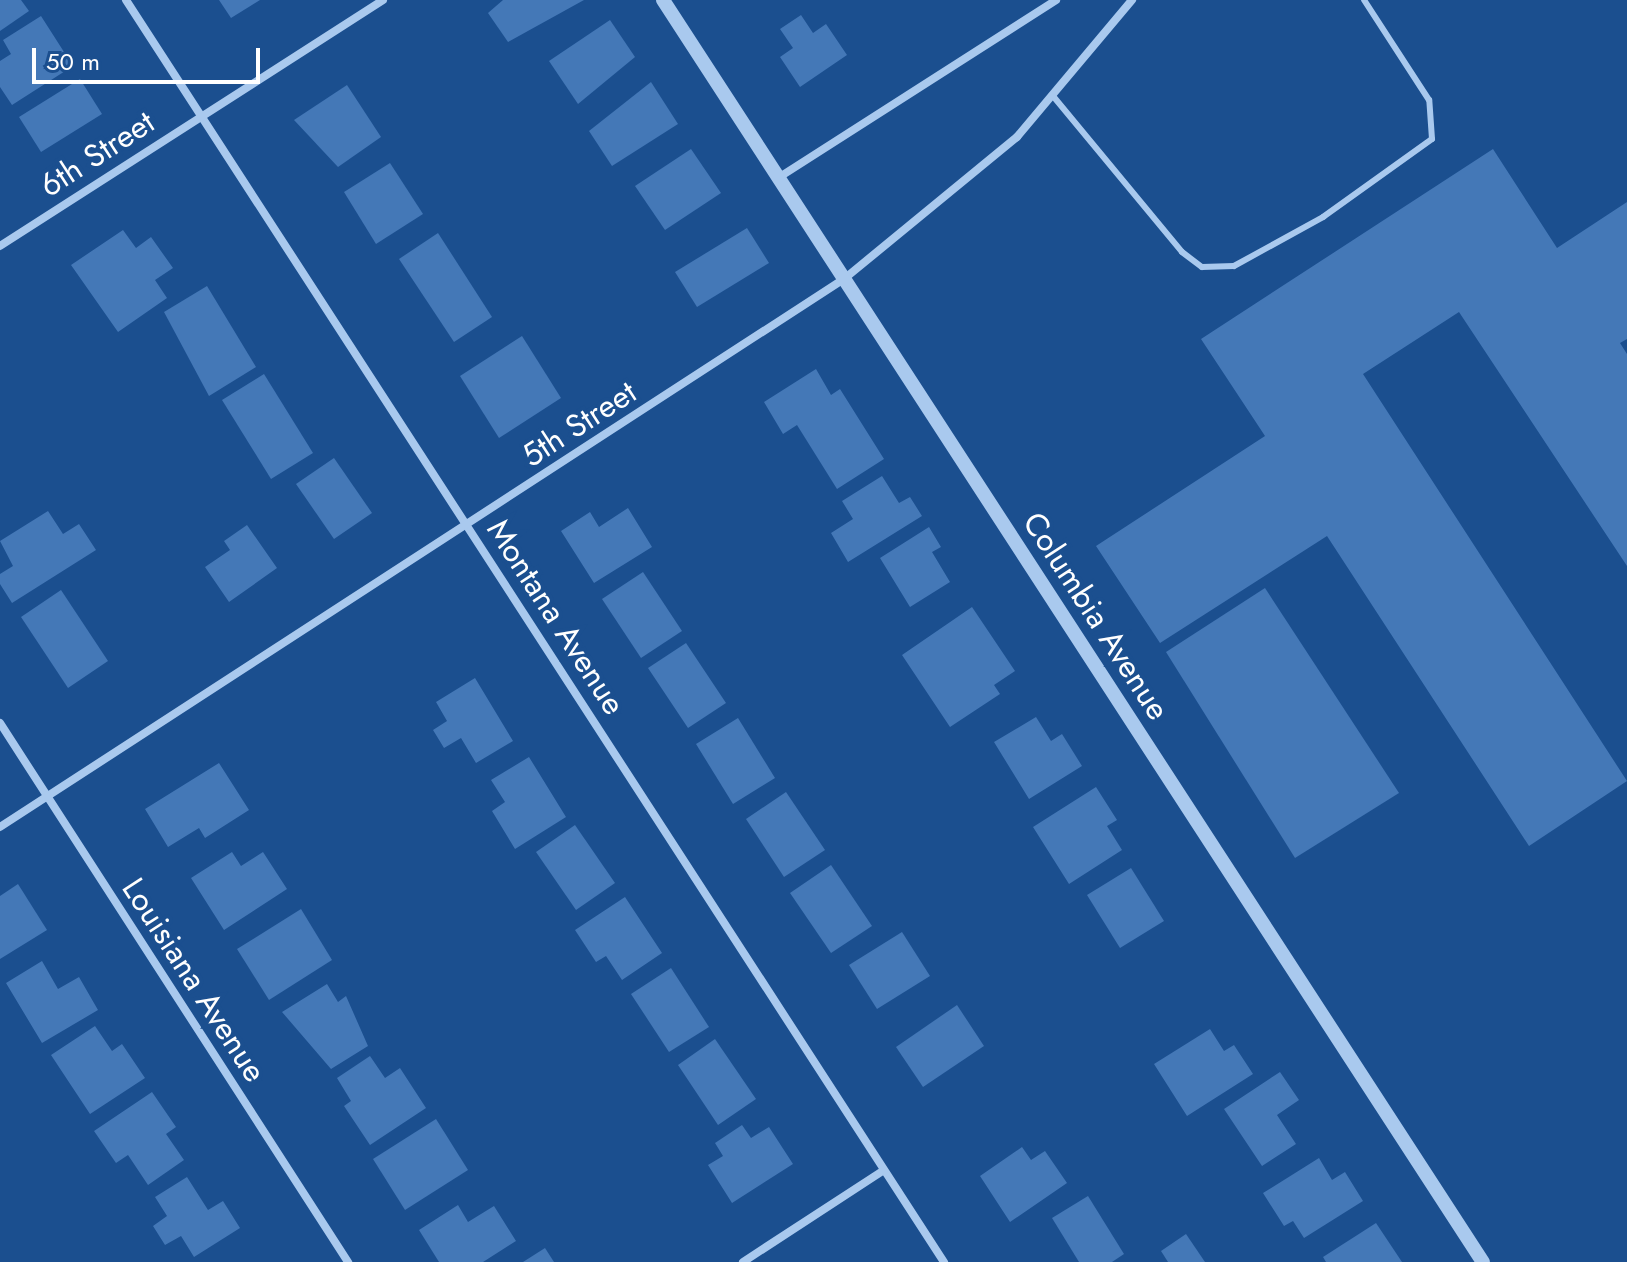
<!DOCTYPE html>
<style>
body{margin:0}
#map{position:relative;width:1627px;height:1262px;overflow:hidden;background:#1b4f8f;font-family:Jost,sans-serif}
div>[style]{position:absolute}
.building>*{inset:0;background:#4478b7}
.service>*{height:6px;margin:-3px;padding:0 3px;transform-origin:3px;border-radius:3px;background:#a9c9ee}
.minor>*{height:8px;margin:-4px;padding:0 4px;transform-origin:4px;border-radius:4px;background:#a9c9ee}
.tertiary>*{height:14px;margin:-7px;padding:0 7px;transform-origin:7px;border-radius:7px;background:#a9c9ee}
span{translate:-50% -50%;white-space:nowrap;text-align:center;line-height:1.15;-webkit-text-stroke:8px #1b4f8f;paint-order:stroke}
.street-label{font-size:32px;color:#fff}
.scale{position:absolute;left:32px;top:48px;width:228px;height:36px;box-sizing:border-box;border:4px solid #fff;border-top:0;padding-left:10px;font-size:24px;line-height:28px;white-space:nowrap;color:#fff;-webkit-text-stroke:6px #1b4f8f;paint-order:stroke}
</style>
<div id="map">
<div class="building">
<div style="clip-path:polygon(0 0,21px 0,29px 11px,0 31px)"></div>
<div style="clip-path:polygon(219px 0,260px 0,231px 18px)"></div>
<div style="clip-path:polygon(503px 0,584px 0,508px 42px,488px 13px)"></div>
<div style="clip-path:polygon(801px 15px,813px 33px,826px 24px,847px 55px,800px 87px,780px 57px,793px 48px,780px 29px)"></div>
<div style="clip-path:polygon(41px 16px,73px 66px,12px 105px,0 87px,0 61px,11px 54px,3px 40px)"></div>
<div style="clip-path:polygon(610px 20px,635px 57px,578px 104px,549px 61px)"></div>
<div style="clip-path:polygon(80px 79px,102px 114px,41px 152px,19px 117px)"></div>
<div style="clip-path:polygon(651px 82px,678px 124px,612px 166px,589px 131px)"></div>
<div style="clip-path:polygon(347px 85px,381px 137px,338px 167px,294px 120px)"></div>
<div style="clip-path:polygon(691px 149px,721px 193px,665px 230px,635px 186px)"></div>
<div style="clip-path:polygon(1493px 149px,1557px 248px,1627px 202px,1627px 339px,1620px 343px,1627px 354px,1627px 566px,1459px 312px,1363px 374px,1627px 781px,1529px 846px,1327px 536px,1160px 643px,1096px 546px,1265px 436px,1201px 339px)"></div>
<div style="clip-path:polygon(390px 163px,423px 214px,376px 244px,344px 192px)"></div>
<div style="clip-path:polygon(747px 228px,769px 263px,697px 307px,675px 272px)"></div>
<div style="clip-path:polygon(123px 230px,136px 248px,151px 237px,173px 268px,155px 280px,167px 298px,118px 332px,71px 265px)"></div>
<div style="clip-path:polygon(438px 233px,492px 317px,454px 342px,399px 259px)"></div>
<div style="clip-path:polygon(207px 286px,256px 367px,209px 396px,164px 312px)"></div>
<div style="clip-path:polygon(522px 336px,561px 398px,499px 438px,460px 376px)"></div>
<div style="clip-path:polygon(816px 369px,831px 395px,840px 389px,884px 459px,837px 489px,797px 425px,783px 434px,764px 402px)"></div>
<div style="clip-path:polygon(264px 374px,313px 453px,271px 479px,222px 400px)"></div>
<div style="clip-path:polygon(334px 458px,372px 513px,334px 539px,296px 484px)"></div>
<div style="clip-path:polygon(882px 476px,899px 503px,910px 497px,922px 516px,848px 562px,831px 533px,853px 519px,842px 501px)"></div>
<div style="clip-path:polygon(628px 508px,652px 547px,594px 583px,561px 531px,590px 512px,599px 527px)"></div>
<div style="clip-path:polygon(48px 511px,63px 534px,79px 524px,96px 550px,12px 603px,0 584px,0 574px,13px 566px,0 541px)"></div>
<div style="clip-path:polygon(247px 525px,277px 568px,229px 602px,205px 567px,230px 550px,224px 541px)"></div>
<div style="clip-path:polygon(929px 527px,941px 547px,932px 552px,950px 582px,910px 607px,880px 558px)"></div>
<div style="clip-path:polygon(643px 572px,682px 631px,641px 658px,602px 599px)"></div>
<div style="clip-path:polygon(1265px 588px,1399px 793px,1295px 858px,1166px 652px)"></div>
<div style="clip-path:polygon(61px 590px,108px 661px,68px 688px,21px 617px)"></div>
<div style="clip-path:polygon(972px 607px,1015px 671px,994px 685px,1000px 694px,950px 727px,902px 655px)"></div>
<div style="clip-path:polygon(686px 643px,726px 703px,688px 728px,648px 668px)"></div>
<div style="clip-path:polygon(475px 678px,513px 741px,476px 763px,461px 738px,444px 748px,433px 730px,447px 721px,436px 702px)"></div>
<div style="clip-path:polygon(1036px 717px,1051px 741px,1062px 734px,1082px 766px,1029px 799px,994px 742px)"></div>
<div style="clip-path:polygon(738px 718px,775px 778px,733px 804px,696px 744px)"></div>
<div style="clip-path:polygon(529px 757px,566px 817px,515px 849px,492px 811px,505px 802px,491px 780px)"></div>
<div style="clip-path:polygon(219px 763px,249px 810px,205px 838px,199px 828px,168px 847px,145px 809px)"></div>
<div style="clip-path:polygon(1096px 787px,1117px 820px,1107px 826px,1122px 850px,1069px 884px,1033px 827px)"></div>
<div style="clip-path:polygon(786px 792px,825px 850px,784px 877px,746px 819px)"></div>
<div style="clip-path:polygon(575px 825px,615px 883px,576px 910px,536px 852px)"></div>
<div style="clip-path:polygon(232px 852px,241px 866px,263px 852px,287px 889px,224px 930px,191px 878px)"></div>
<div style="clip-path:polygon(831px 865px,872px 926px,831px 953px,790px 893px)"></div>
<div style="clip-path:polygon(1131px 868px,1164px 921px,1120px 948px,1087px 895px)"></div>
<div style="clip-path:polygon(18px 884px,47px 930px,0 959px,0 896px)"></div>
<div style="clip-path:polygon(625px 897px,662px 953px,622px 980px,606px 956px,596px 962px,575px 930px)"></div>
<div style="clip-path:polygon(301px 909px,332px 960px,269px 1000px,237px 949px)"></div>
<div style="clip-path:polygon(902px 932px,930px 976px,877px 1009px,849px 965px)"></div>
<div style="clip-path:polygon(42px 961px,58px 989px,79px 977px,98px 1010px,42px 1043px,6px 983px)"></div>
<div style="clip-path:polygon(671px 968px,709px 1027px,669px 1052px,631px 994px)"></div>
<div style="clip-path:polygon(327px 984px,338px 1002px,346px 996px,368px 1046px,331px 1069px,282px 1012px)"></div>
<div style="clip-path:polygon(957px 1005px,984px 1046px,923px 1087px,896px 1047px)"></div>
<div style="clip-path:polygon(95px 1026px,112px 1051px,122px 1044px,145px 1078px,90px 1114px,51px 1055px)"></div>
<div style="clip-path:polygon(1210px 1029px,1224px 1051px,1234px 1045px,1253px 1074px,1187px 1116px,1154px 1064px)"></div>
<div style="clip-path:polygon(715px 1039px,756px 1099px,718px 1125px,678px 1065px)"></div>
<div style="clip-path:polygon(370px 1056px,385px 1078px,400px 1068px,426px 1108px,370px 1145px,344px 1106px,351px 1101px,337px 1078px)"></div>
<div style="clip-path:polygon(1280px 1072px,1299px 1100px,1277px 1115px,1296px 1144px,1262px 1166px,1224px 1109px)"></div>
<div style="clip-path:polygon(152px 1092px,176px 1127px,166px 1134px,184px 1160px,148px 1185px,128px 1155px,116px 1163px,94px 1131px)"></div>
<div style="clip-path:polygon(436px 1119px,468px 1170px,405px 1210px,373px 1159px)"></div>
<div style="clip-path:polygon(742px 1125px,751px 1138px,769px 1127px,793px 1164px,732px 1203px,708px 1165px,723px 1156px,715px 1143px)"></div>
<div style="clip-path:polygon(1022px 1147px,1031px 1160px,1045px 1151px,1067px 1183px,1010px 1222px,980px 1176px)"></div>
<div style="clip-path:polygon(1319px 1158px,1332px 1180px,1345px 1172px,1363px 1201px,1304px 1238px,1293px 1221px,1284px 1226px,1263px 1193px)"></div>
<div style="clip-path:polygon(187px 1177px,208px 1210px,223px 1201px,240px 1228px,194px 1257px,181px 1236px,165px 1245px,153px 1226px,167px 1216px,155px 1197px)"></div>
<div style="clip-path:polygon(1088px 1196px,1124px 1254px,1112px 1262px,1079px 1262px,1052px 1218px)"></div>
<div style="clip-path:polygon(458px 1205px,468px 1222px,494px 1206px,516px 1241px,483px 1262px,439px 1262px,419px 1230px)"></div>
<div style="clip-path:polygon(1376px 1223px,1402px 1262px,1326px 1262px,1323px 1257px)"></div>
<div style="clip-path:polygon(1186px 1234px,1205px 1262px,1168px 1262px,1161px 1251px)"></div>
<div style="clip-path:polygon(545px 1248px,554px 1262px,523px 1262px)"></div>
</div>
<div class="service">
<div style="left:1053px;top:96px;width:202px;rotate:50.4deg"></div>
<div style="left:1182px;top:252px;width:25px;rotate:37deg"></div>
<div style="left:1202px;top:267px;width:32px;rotate:-2deg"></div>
<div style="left:1234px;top:266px;width:102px;rotate:-28.8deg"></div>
<div style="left:1323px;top:217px;width:134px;rotate:-35.6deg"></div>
<div style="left:1432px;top:139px;width:39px;rotate:-94deg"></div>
<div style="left:1429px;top:100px;width:119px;rotate:-123deg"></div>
</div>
<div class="minor">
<div style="left:126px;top:0;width:1504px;rotate:57.05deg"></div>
<div style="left:778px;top:178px;width:330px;rotate:-32.6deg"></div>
<div style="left:0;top:246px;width:455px;rotate:-32.7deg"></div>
<div style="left:0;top:723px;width:642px;rotate:57.15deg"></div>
<div style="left:0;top:827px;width:1006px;rotate:-33deg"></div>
<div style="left:844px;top:279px;width:224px;rotate:-39.4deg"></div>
<div style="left:1017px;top:137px;width:179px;rotate:-50deg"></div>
<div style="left:743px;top:1262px;width:168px;rotate:-33.1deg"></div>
</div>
<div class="tertiary">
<div style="left:663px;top:0;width:1505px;rotate:56.99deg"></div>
</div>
<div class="street-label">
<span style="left:97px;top:154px;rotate:-33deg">6th Street</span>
<span style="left:579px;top:424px;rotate:-33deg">5th Street</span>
<span style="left:1096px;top:616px;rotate:57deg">Columbia Avenue</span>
<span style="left:556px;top:617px;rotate:57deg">Montana Avenue</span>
<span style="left:194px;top:980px;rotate:57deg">Louisiana Avenue</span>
</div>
<div class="scale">50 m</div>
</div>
